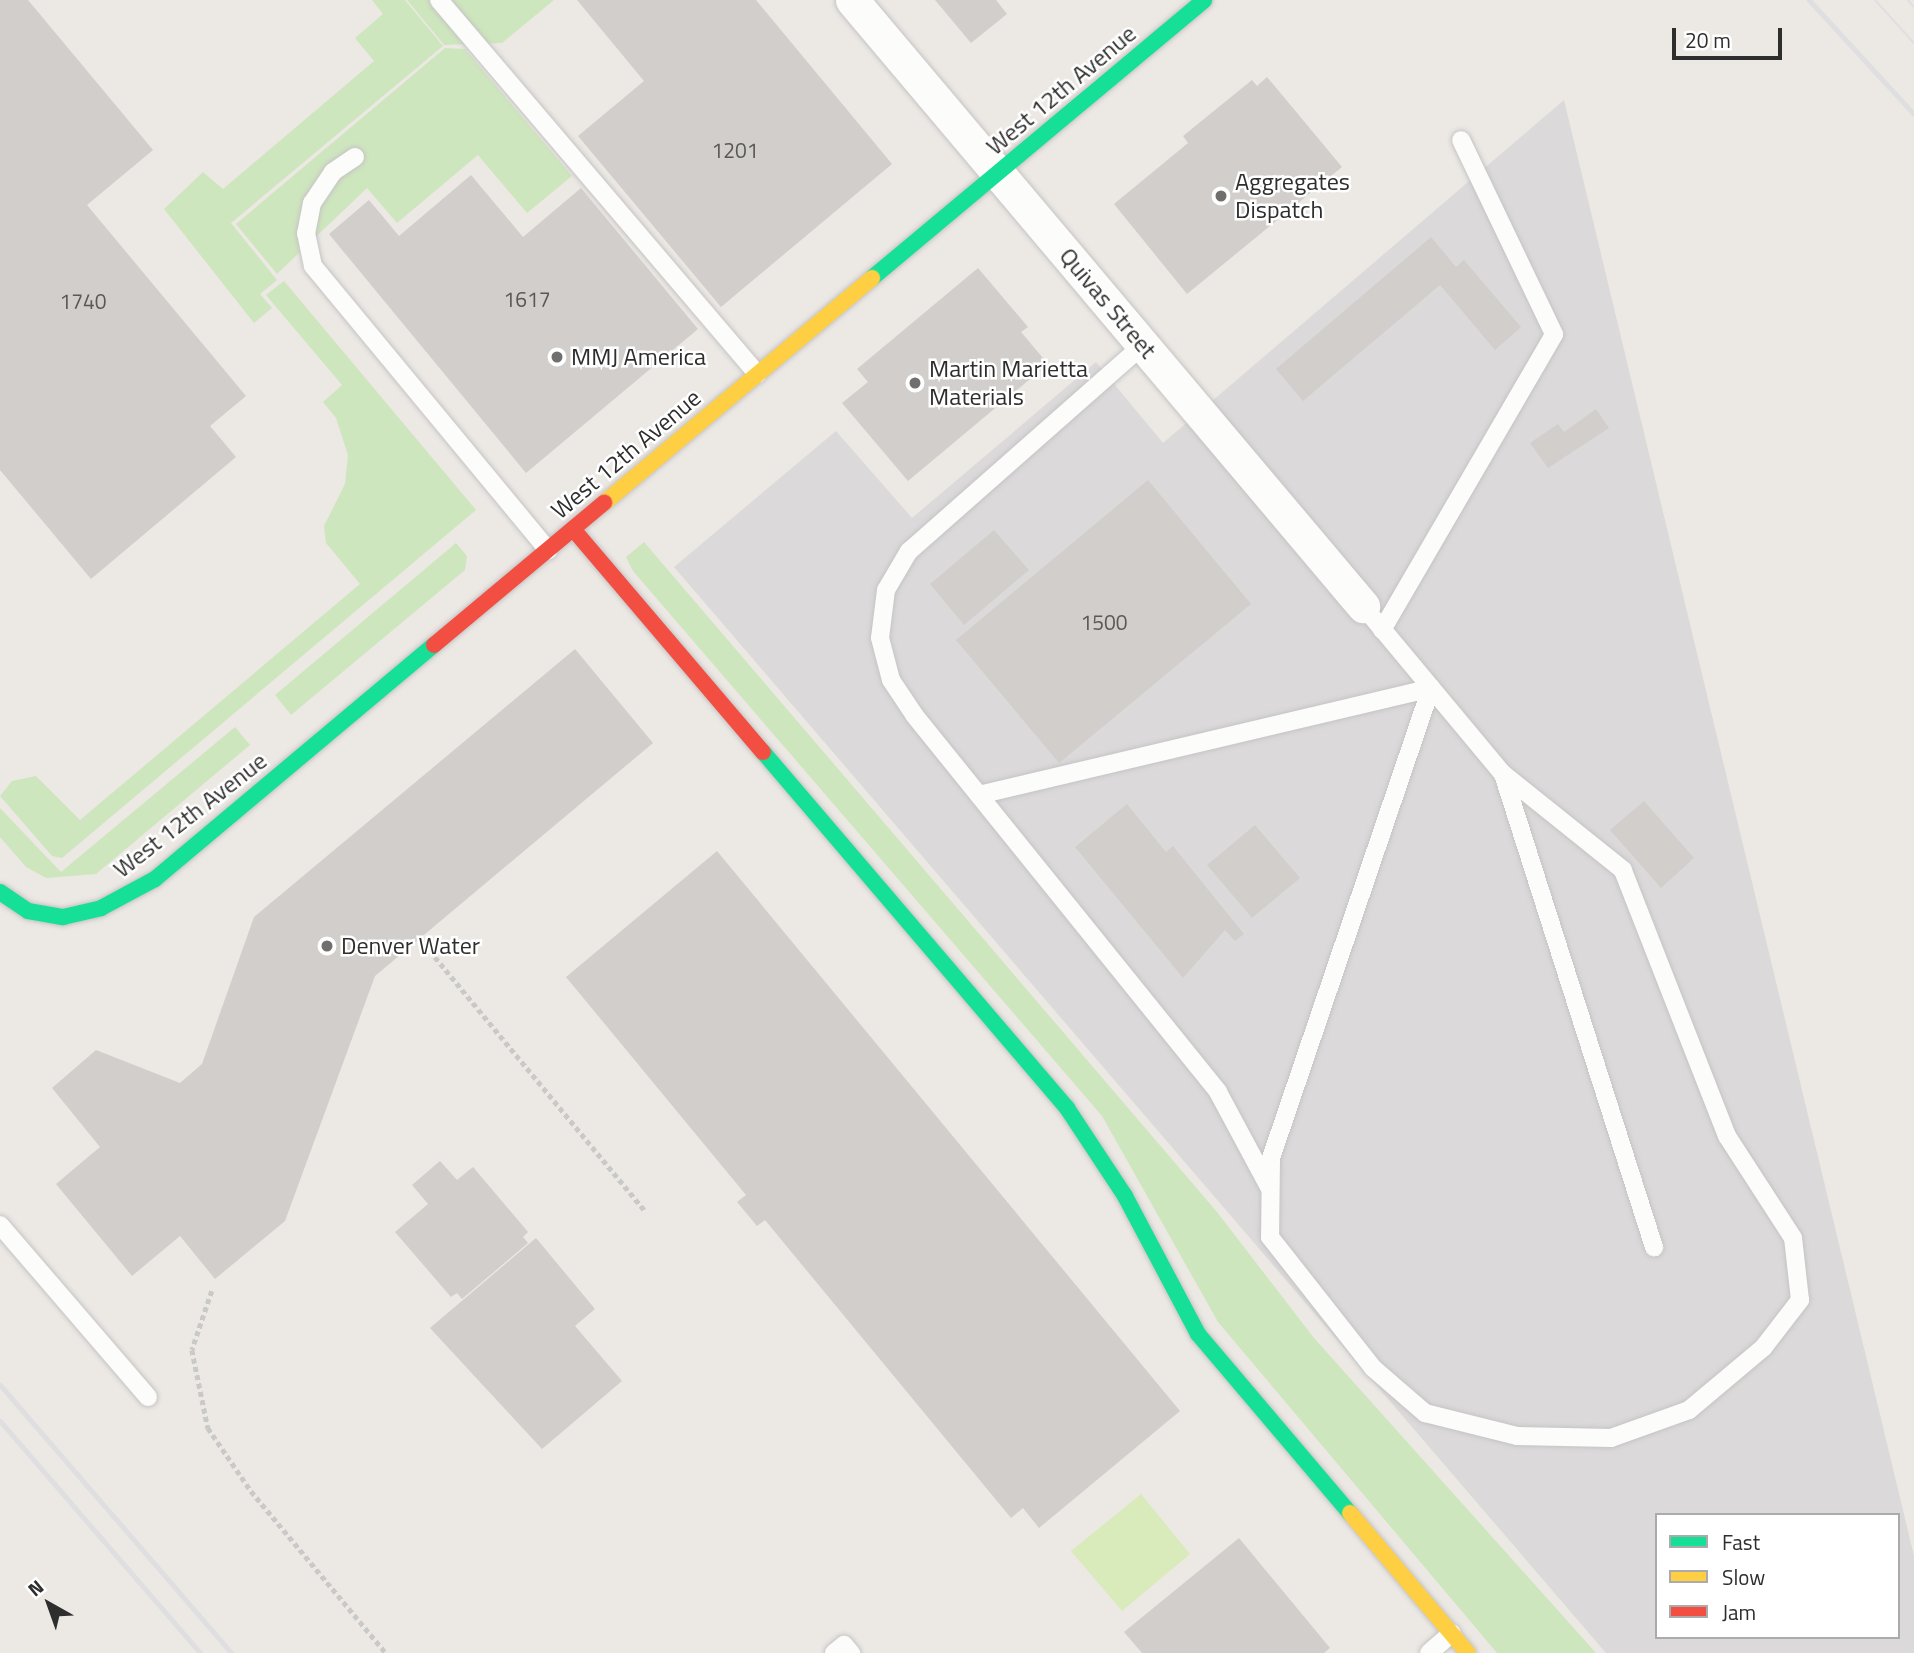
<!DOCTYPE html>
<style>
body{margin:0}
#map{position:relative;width:1914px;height:1653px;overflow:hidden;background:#ece8e4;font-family:"Titillium Web",sans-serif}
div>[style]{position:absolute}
.industrial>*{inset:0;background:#dcd9db}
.green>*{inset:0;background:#cee6be}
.pitch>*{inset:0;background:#d9eabb}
.building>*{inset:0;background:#d1cecb}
.path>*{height:4.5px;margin-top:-2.25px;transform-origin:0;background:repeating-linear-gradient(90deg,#c9c9c8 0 5px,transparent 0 8.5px)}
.roads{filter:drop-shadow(0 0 2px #c5c4c5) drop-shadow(0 0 2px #c5c4c5)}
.lane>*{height:18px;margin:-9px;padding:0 9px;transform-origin:9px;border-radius:9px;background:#fcfcfb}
.street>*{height:33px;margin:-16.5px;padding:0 16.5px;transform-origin:16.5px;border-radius:16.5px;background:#fcfcfb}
.fast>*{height:16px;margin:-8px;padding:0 8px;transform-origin:8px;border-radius:8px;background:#16e098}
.slow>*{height:16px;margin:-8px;padding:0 8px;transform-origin:8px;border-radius:8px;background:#ffcf43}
.jam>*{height:16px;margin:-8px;padding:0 8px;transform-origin:8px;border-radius:8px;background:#f24e42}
.tram>*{height:2px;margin:-1px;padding:0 1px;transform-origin:1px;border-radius:1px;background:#dfdfe1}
.rail>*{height:5px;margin:-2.5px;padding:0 2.5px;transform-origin:2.5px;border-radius:2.5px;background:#dfdfe1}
.dots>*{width:19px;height:19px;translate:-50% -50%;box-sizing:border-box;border:4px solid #fff;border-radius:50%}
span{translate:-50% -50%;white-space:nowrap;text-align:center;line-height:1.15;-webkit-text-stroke:5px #fff;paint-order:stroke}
.number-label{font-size:21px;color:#585857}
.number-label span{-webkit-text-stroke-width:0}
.street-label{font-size:24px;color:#2e2e2e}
.poi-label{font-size:24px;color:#2e2e2e}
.left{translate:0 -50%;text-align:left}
.legend{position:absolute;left:1655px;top:1513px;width:245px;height:126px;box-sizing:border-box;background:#fff;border:2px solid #ababab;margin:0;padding:9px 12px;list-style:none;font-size:21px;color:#2e2e2e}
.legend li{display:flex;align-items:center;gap:14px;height:35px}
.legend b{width:35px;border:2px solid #ababab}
.north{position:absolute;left:14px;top:1569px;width:70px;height:70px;-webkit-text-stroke:5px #fff;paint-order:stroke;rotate:320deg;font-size:19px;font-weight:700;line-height:28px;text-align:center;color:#2e2e2e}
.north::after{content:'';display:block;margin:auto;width:24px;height:32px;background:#2e2e2e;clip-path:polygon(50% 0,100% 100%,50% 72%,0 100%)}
.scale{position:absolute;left:1672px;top:28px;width:110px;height:32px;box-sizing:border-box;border:4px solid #2e2e2e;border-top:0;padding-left:9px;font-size:21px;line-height:24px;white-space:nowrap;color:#2e2e2e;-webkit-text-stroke:5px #fff;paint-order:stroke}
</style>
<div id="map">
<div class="industrial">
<div style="clip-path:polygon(evenodd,1564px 100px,1914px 1556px,1914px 1653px,1606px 1653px,674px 567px,836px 431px,912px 518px,1096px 362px,1163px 443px,1564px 100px,1657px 1515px,1898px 1515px,1898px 1637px,1657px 1637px,1657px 1515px)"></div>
</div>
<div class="green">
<div style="clip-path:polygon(372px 0,405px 0,443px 46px,231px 223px,277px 280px,260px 294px,272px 308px,254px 323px,164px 209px,203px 172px,223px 189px,374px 61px,355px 38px,383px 14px)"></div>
<div style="clip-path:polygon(407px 0,554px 0,502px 43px,444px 45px)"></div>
<div style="clip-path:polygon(445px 48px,465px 49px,572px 176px,527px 213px,478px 155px,397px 223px,367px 188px,277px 274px,236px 224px)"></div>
<div style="clip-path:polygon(284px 281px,476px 510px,62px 858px,52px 856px,0 796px,12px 781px,36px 776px,80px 820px,360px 584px,326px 543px,324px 526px,345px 484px,348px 455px,336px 418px,323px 402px,342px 385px,266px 295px)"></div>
<div style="clip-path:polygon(644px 542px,1217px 1212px,1314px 1338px,1596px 1653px,1497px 1653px,1218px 1322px,1102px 1116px,633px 571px,626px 557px)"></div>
<div style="clip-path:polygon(456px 543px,467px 556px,465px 570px,291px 715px,275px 695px)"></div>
<div style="clip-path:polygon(235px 727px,250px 745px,96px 874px,46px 878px,26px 867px,0 837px,0 808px,61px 872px)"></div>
</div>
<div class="pitch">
<div style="clip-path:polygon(1141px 1494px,1190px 1554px,1122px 1611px,1071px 1551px)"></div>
</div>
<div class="building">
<div style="clip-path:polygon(0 0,28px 0,153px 150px,87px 205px,246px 396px,210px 426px,236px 457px,91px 579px,0 470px)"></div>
<div style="clip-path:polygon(577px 0,756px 0,892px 164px,721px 307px,578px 136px,644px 81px)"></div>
<div style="clip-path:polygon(935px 0,996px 0,1007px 14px,971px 43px)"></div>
<div style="clip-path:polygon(1267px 77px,1342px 167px,1187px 294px,1114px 204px,1188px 143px,1183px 136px,1252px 80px,1257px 86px)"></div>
<div style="clip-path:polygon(471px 175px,523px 237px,581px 188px,698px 329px,526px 473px,329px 234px,369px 200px,399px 236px)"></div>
<div style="clip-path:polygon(1431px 237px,1456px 267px,1464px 260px,1521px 327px,1495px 350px,1440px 285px,1303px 401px,1276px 369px)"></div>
<div style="clip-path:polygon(978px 268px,1028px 327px,1021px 332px,1048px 364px,908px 481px,842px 403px,868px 382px,857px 369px)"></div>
<div style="clip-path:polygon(1596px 409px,1609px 428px,1548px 468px,1530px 443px,1558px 424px,1564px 432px)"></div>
<div style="clip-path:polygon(1148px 480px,1251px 604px,1059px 763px,956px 640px)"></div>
<div style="clip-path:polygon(994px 530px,1029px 570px,964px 625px,930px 584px)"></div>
<div style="clip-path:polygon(575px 649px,653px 743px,375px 976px,285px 1221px,215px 1279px,180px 1236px,132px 1276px,56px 1184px,100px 1147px,52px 1088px,96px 1050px,180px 1083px,202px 1064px,254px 917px)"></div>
<div style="clip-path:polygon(1644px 801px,1694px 858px,1661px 888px,1610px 830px)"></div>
<div style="clip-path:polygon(1127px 804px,1166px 852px,1173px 846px,1244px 934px,1235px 941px,1225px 930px,1183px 978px,1075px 847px)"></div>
<div style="clip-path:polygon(1255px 825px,1300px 878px,1252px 918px,1207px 865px)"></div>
<div style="clip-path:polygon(717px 851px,1180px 1411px,1039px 1528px,1023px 1508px,1011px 1518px,765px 1220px,757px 1226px,737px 1202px,746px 1195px,566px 977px)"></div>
<div style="clip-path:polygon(440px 1161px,457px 1180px,473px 1167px,528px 1232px,523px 1237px,528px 1243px,462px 1299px,457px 1293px,451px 1297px,395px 1232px,428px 1204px,412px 1185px)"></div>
<div style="clip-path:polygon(536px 1238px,595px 1309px,575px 1326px,622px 1381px,542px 1449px,430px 1328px)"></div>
<div style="clip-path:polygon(1239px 1538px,1330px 1648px,1324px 1653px,1142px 1653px,1124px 1632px)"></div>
</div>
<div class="path">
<div style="left:435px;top:957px;width:331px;rotate:50.4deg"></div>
<div style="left:212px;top:1291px;width:62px;rotate:108.7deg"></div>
<div style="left:192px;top:1350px;width:80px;rotate:78.4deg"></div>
<div style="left:208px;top:1428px;width:76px;rotate:55.7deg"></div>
<div style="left:251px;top:1491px;width:211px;rotate:50.2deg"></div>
</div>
<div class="roads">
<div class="lane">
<div style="left:439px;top:0;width:491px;rotate:49.6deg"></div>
<div style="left:355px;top:157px;width:27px;rotate:146deg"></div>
<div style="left:333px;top:172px;width:37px;rotate:124deg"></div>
<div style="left:312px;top:203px;width:31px;rotate:101deg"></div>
<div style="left:306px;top:233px;width:34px;rotate:78deg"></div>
<div style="left:313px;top:266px;width:369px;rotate:50.4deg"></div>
<div style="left:1143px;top:345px;width:312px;rotate:138.6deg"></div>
<div style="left:909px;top:551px;width:45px;rotate:120.5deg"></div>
<div style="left:886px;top:590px;width:48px;rotate:97.1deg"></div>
<div style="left:880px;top:638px;width:43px;rotate:75.3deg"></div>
<div style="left:891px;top:680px;width:43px;rotate:56.3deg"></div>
<div style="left:915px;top:716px;width:483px;rotate:51.1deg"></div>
<div style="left:1218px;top:1092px;width:108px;rotate:61.8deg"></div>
<div style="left:1363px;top:606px;width:219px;rotate:50.2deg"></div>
<div style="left:1503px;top:774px;width:497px;rotate:72.3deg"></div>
<div style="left:1382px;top:630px;width:342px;rotate:-59.8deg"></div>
<div style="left:1554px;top:334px;width:215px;rotate:-115.6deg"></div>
<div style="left:1431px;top:688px;width:497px;rotate:108.8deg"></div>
<div style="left:1271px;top:1159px;width:78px;rotate:90.7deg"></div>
<div style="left:1270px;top:1237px;width:167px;rotate:51.8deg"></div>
<div style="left:1373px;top:1368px;width:69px;rotate:40.9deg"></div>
<div style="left:1425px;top:1413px;width:95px;rotate:14deg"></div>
<div style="left:1517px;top:1436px;width:94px;rotate:1.2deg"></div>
<div style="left:1611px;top:1438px;width:83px;rotate:-19.7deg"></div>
<div style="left:1689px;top:1410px;width:97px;rotate:-40deg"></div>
<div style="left:1763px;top:1348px;width:61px;rotate:-52.4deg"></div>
<div style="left:1800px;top:1300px;width:62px;rotate:-96.4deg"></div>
<div style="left:1793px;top:1238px;width:121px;rotate:-122.9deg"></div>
<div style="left:1727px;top:1136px;width:286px;rotate:-111.4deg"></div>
<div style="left:1623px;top:870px;width:154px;rotate:-141.3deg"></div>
<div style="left:979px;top:795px;width:464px;rotate:-13.3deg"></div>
<div style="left:0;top:1225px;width:227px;rotate:49.3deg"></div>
<div style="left:834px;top:1653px;width:13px;rotate:-39deg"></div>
<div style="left:844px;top:1645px;width:11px;rotate:49deg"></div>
<div style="left:1429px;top:1653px;width:30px;rotate:-41deg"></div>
</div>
<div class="street">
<div style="left:852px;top:0;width:793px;rotate:49.86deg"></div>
</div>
<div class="fast">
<div style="left:872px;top:278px;width:433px;rotate:-39.9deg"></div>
<div style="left:763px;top:752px;width:468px;rotate:49.5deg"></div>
<div style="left:1067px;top:1108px;width:105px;rotate:56.6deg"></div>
<div style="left:1125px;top:1196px;width:156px;rotate:62.1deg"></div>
<div style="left:1198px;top:1334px;width:235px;rotate:49.7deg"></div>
<div style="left:0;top:892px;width:34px;rotate:34deg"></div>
<div style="left:28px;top:911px;width:36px;rotate:10deg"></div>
<div style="left:63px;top:917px;width:39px;rotate:-13deg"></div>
<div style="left:101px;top:908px;width:61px;rotate:-28.2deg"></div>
<div style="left:155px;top:879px;width:364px;rotate:-40deg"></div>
</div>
<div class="slow">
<div style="left:604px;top:503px;width:350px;rotate:-40deg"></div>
<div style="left:1350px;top:1513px;width:183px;rotate:49.9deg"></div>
</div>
<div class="jam">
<div style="left:573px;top:529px;width:293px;rotate:49.6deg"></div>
<div style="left:434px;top:645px;width:222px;rotate:-39.9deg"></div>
</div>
</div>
<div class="tram">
<div style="left:1875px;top:0;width:58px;rotate:47.8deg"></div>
<div style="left:1908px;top:0;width:9px;rotate:49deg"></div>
</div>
<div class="rail">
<div style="left:1809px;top:0;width:155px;rotate:47.4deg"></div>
<div style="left:0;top:1385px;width:354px;rotate:49.2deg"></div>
<div style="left:0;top:1421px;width:306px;rotate:49.2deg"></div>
</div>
<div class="dots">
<div style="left:1221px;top:196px;background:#706f6e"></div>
<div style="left:557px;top:357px;background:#706f6e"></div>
<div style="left:915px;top:383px;background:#706f6e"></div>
<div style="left:327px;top:946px;background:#706f6e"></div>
</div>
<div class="number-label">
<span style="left:735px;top:150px">1201</span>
<span style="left:527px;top:299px">1617</span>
<span style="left:83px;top:301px">1740</span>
<span style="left:1104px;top:622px">1500</span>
</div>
<div class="street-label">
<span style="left:1061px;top:90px;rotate:-40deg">West 12th Avenue</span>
<span style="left:1108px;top:303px;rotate:50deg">Quivas Street</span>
<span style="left:626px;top:454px;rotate:-40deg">West 12th Avenue</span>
<span style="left:190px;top:815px;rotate:-38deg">West 12th Avenue</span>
</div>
<div class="poi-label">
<span class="left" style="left:1235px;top:196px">Aggregates<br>Dispatch</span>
<span class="left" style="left:571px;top:357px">MMJ America</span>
<span class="left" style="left:929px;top:383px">Martin Marietta<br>Materials</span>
<span class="left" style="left:341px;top:946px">Denver Water</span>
</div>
<ul class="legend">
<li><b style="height:9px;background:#16e098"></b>Fast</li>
<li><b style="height:9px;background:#ffcf43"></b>Slow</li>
<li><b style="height:9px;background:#f24e42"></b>Jam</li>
</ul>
<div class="north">N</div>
<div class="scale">20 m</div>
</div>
